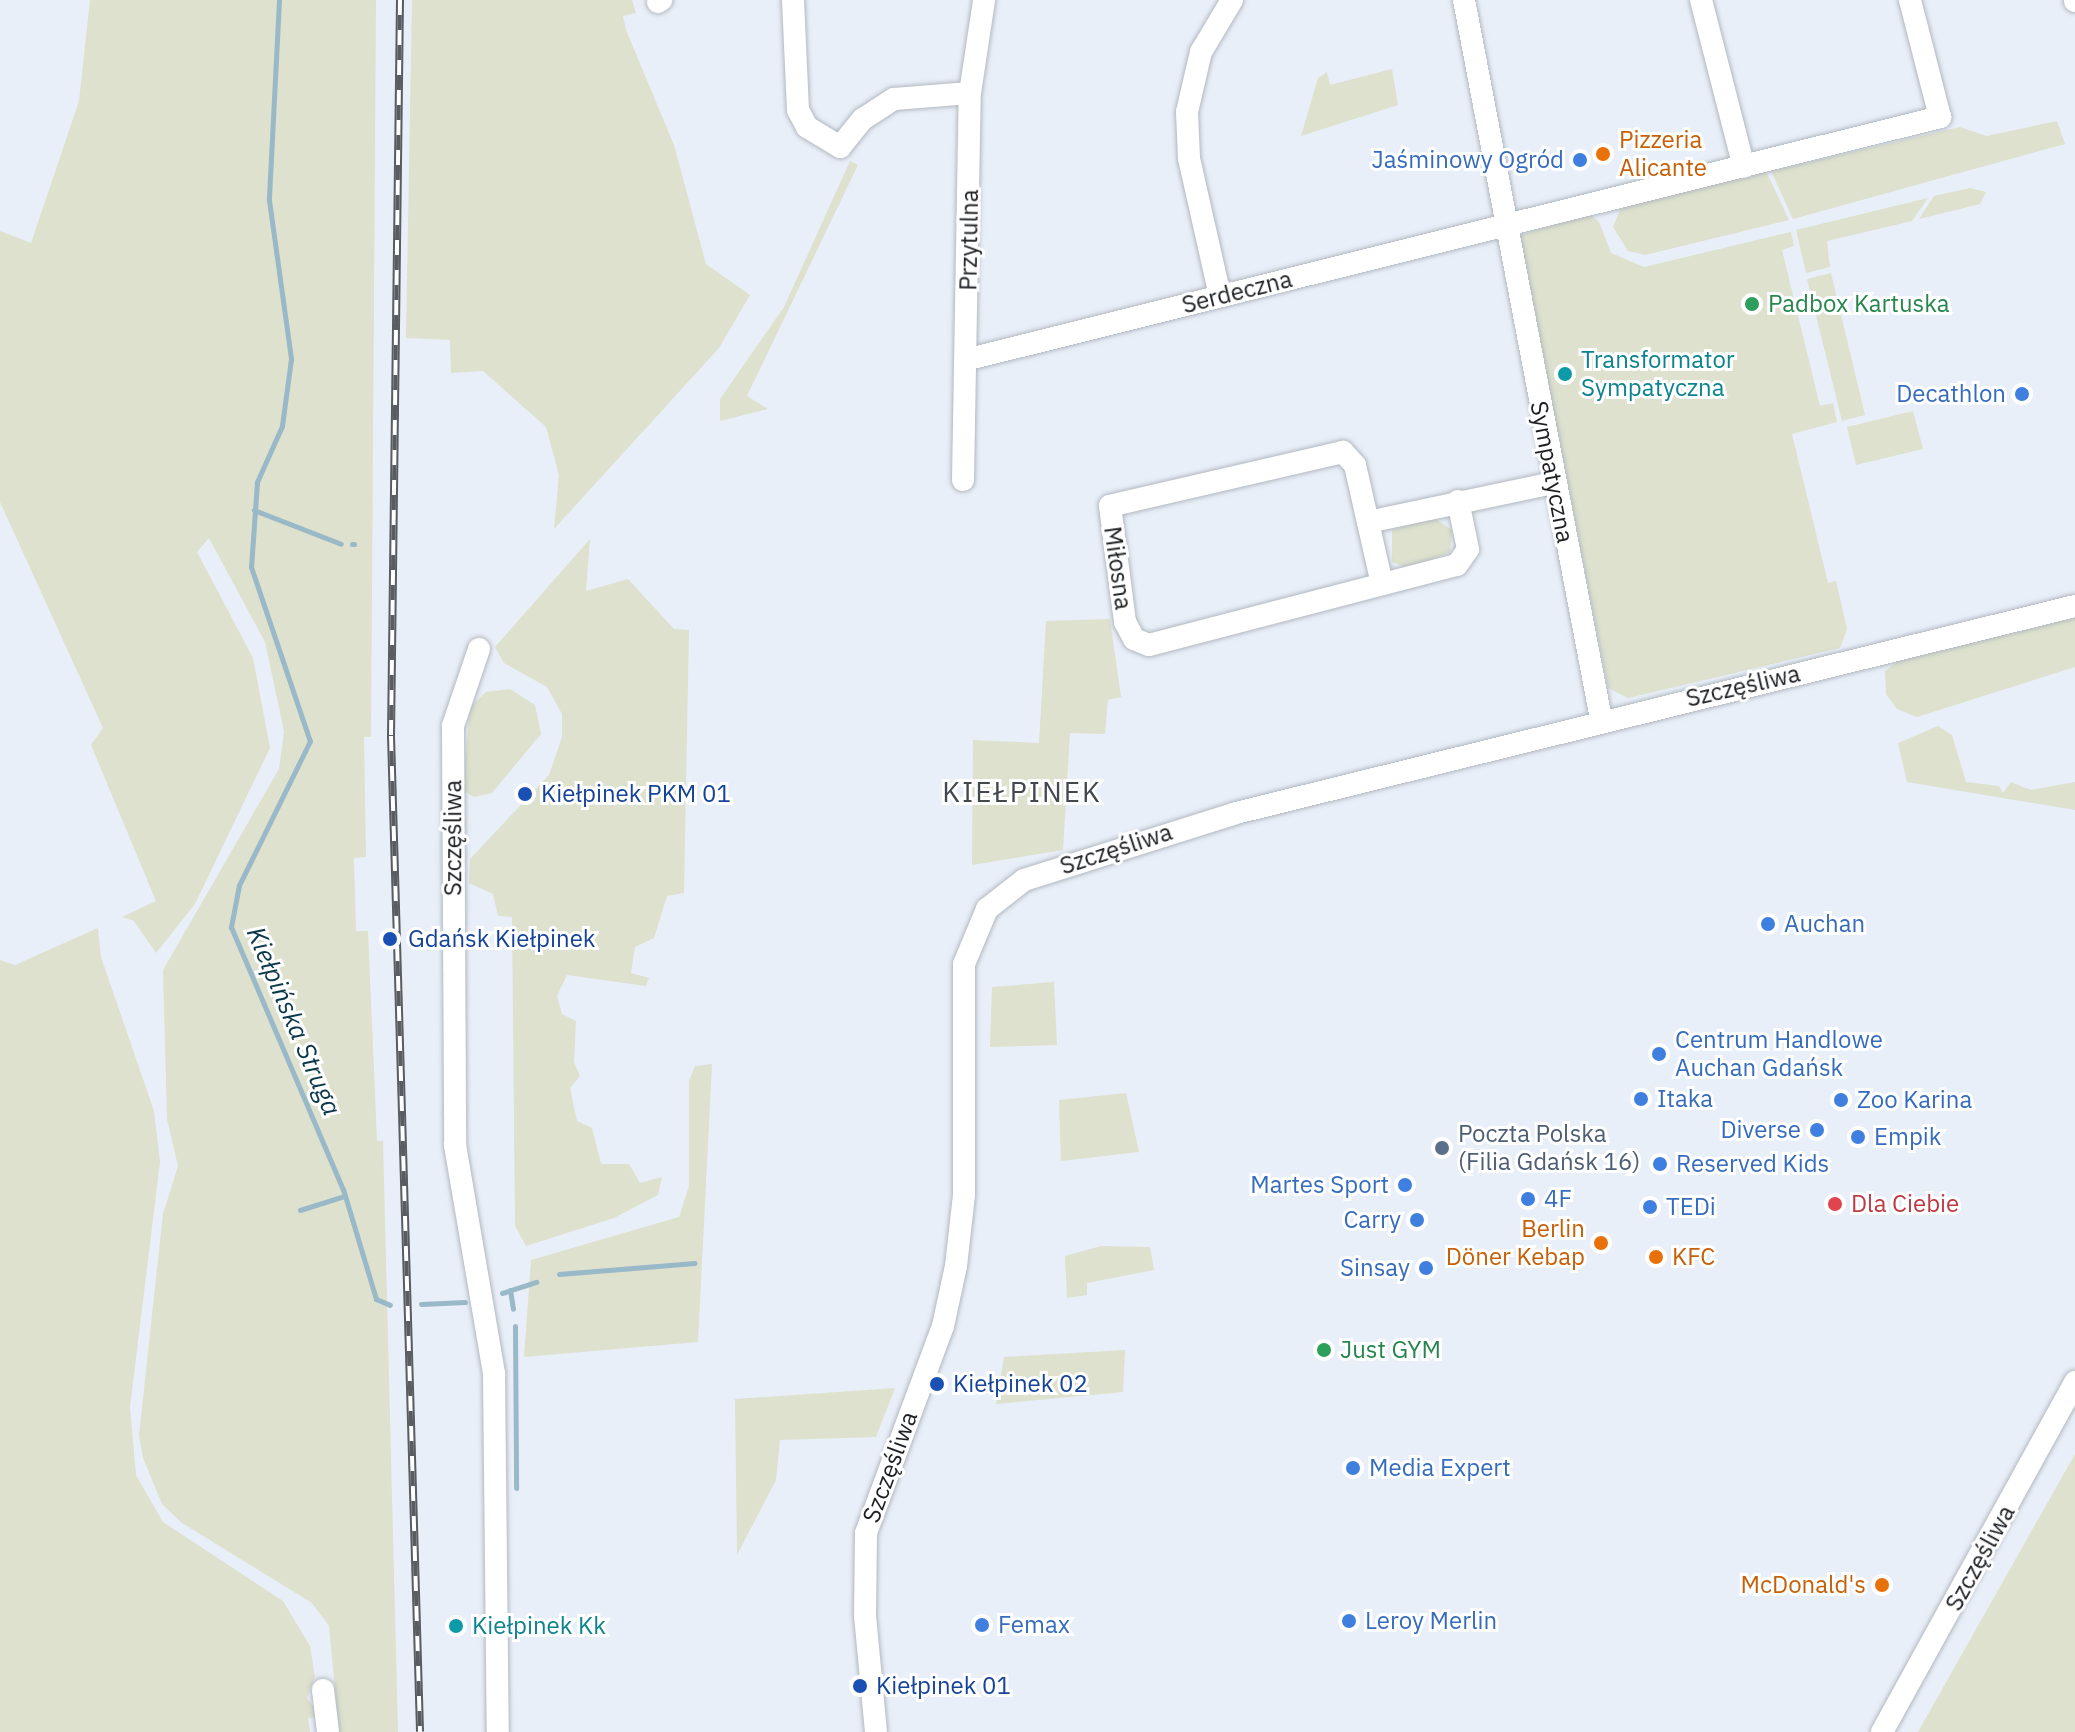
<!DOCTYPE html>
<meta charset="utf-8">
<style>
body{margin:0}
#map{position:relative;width:2075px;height:1732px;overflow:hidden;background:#e9eff8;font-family:"IBM Plex Sans",sans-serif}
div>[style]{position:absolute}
.green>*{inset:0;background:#dde1cd}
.stream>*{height:5px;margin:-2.5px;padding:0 2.5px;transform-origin:2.5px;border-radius:2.5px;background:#99b8c8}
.roads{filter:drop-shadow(0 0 2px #b2b8c0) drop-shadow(0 0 2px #b2b8c0)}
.minor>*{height:22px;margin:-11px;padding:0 11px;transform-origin:11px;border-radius:11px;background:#fff}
.rail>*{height:8px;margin-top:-4px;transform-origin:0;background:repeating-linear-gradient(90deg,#fff 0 15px,#595c61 0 30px);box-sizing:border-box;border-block:2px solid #595c61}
.dots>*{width:22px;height:22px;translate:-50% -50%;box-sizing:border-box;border:4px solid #fff;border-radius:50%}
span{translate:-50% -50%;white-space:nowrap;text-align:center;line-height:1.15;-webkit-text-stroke:6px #fff;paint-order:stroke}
.food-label{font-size:24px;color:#c56008}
.left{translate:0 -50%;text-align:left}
.right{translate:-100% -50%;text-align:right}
.shop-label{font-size:24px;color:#366cbe}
.street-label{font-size:24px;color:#1d1f22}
.leisure-label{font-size:24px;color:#27864d}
.culture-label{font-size:24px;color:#0d838f}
.transit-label{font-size:24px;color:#164399}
.service-label{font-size:24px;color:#4e5e75}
.health-label{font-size:24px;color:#be3a42}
.water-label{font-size:26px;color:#0b374a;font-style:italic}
.quarter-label{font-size:28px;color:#43474e;letter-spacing:2px}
</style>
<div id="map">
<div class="green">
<div style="clip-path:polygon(90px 0,376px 0,371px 737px,364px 737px,366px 857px,354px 858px,356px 931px,368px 931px,377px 1141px,383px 1141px,398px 1732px,339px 1732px,329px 1626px,312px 1603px,182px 1523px,162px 1504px,143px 1458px,139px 1435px,163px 1214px,178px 1166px,167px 1119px,163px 970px,279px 769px,284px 731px,265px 642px,209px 538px,197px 552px,253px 658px,270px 748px,195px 904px,156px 953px,134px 921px,122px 917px,156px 901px,91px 745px,103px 728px,0 502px,0 231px,31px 243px,79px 101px)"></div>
<div style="clip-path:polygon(412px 0,632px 0,636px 13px,623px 16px,626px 30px,674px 145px,706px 264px,750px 295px,719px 348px,554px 529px,559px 475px,546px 427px,483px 371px,451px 373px,450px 340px,406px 338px)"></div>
<div style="clip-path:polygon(1392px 69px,1398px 105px,1301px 136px,1318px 78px,1327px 72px,1330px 85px)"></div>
<div style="clip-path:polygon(2057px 121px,2065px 144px,1793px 219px,1771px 171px,1960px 127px,1987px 136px)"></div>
<div style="clip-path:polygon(850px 161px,858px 165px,747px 396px,768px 409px,720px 421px,720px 399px,784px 307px)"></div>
<div style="clip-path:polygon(1766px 171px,1789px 220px,1645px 255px,1628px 251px,1613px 227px,1622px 205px)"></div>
<div style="clip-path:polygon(1970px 188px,1986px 192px,1980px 204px,1919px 219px,1934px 196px)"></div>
<div style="clip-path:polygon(1928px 198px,1912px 221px,1827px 241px,1830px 267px,1806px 273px,1796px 230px)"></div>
<div style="clip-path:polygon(1588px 213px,1599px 222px,1611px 253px,1644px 267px,1791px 232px,1794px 246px,1782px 250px,1820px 406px,1833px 403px,1837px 422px,1792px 434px,1828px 583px,1836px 581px,1847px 629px,1840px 648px,1628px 698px,1608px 688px,1519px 236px)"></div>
<div style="clip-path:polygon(1831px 273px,1865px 415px,1842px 421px,1807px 279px)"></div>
<div style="clip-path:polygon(1913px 411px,1923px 449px,1856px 465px,1847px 427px)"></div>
<div style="clip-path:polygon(1433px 517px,1452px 530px,1450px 552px,1409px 568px,1392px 562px,1392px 530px)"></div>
<div style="clip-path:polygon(590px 539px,586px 591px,628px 579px,674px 629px,689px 630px,684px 893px,667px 896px,654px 938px,635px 947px,631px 973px,649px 978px,646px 986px,567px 975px,557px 996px,562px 1014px,576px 1021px,574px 1062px,580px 1076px,570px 1088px,577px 1121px,592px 1128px,601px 1164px,629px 1164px,640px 1183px,662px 1177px,658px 1195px,614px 1218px,526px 1246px,515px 1226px,512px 917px,498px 916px,493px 894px,469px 883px,470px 859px,549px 775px,562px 737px,562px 714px,547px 687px,504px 663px,495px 647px)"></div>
<div style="clip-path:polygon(2075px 617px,2075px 667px,1917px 717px,1897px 709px,1886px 694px,1885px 671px,1898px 661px)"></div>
<div style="clip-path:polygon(1110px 619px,1121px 697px,1108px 700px,1105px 734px,1070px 733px,1063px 850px,972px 865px,973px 740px,1039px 743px,1046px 621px)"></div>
<div style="clip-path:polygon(510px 689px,535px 705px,541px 734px,492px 793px,474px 797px,463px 790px,470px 707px,486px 692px)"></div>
<div style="clip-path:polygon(1938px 726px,1952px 735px,1966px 782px,1999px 786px,2003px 793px,2011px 782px,2031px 790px,2075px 782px,2075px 810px,1907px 782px,1898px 743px)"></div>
<div style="clip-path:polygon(98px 928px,101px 957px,154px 1111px,160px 1162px,130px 1407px,136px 1475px,163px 1522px,283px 1601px,310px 1646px,315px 1677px,307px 1698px,321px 1716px,308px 1718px,310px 1732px,0 1732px,0 960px,15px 965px)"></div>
<div style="clip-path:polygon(1054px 982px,1057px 1045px,990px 1047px,992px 987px)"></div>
<div style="clip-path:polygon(712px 1064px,698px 1342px,524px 1357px,531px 1260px,679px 1217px,689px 1186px,689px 1081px,695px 1066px)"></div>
<div style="clip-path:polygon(1126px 1093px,1139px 1152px,1061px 1161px,1059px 1100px)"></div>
<div style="clip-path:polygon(1101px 1246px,1150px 1247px,1154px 1270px,1087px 1283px,1087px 1295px,1067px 1298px,1065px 1256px)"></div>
<div style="clip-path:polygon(1125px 1350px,1123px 1392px,996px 1404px,1004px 1357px)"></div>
<div style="clip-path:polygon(895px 1388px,876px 1437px,780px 1440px,776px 1480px,737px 1555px,735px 1399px)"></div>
<div style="clip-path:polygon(2075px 1454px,2075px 1732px,1918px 1732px)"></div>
</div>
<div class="stream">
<div style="left:279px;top:0;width:200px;rotate:92.9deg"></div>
<div style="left:269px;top:200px;width:161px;rotate:82.1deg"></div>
<div style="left:291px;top:359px;width:68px;rotate:97.7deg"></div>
<div style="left:282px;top:426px;width:61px;rotate:114.1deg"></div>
<div style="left:257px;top:482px;width:85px;rotate:94deg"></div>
<div style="left:251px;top:567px;width:184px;rotate:71.3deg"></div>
<div style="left:310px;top:741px;width:161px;rotate:116.2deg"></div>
<div style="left:239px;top:885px;width:43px;rotate:100.8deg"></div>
<div style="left:231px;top:927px;width:285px;rotate:66.9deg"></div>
<div style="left:343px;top:1189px;width:115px;rotate:73.3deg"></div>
<div style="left:376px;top:1299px;width:15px;rotate:23deg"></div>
<div style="left:254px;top:510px;width:93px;rotate:21.3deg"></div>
<div style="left:352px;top:544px;width:2px"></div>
<div style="left:300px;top:1210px;width:46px;rotate:-17.7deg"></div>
<div style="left:559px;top:1274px;width:136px;rotate:-4.6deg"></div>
<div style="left:510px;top:1290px;width:19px;rotate:81deg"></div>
<div style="left:502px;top:1293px;width:36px;rotate:-18deg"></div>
<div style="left:421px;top:1304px;width:44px;rotate:-2.6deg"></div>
<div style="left:515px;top:1326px;width:162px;rotate:89.6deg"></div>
</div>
<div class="roads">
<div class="minor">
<div style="left:793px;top:0;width:110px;rotate:87.4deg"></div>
<div style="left:798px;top:110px;width:19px;rotate:62deg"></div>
<div style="left:807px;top:127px;width:39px;rotate:31deg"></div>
<div style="left:840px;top:147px;width:36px;rotate:-51deg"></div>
<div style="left:863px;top:119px;width:37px;rotate:-33deg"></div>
<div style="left:894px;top:99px;width:76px;rotate:-4.5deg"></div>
<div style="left:1464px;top:0;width:732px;rotate:79.21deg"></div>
<div style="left:1701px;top:0;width:172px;rotate:75.6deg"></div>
<div style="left:2075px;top:0;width:1px;rotate:90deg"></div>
<div style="left:658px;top:2px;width:4px;rotate:-34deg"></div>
<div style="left:1220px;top:296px;width:141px;rotate:-102.7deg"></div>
<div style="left:1189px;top:158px;width:46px;rotate:-92.5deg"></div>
<div style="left:1187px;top:112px;width:62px;rotate:-76.9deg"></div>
<div style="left:1201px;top:52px;width:61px;rotate:-59.2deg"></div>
<div style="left:969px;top:359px;width:1001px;rotate:-13.99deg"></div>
<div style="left:1940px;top:117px;width:121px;rotate:-104.4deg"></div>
<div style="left:963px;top:480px;width:387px;rotate:-89deg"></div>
<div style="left:970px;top:93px;width:94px;rotate:-81.4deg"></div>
<div style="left:1368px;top:522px;width:189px;rotate:-11.9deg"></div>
<div style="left:1382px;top:584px;width:122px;rotate:-102.8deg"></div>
<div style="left:1355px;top:465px;width:18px;rotate:-133deg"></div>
<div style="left:1343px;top:452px;width:239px;rotate:167deg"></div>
<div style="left:1110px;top:506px;width:117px;rotate:82.6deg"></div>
<div style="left:1125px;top:622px;width:19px;rotate:62deg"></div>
<div style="left:1134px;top:639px;width:16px;rotate:22deg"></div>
<div style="left:1149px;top:645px;width:318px;rotate:-14.6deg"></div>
<div style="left:1457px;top:565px;width:19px;rotate:-55deg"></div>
<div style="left:1468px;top:549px;width:49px;rotate:-101.8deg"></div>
<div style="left:479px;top:649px;width:81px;rotate:108.7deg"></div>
<div style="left:453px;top:726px;width:419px;rotate:89.7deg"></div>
<div style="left:455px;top:1145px;width:232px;rotate:80.3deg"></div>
<div style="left:494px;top:1374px;width:358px;rotate:89.4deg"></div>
<div style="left:323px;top:1690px;width:42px;rotate:83.2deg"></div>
<div style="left:876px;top:1732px;width:117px;rotate:-95.4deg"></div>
<div style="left:865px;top:1616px;width:83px;rotate:-89.3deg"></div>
<div style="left:866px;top:1533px;width:221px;rotate:-69.6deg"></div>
<div style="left:943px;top:1326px;width:61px;rotate:-77.8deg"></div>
<div style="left:956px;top:1266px;width:71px;rotate:-83.6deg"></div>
<div style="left:964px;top:1195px;width:231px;rotate:-90deg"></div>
<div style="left:964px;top:964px;width:60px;rotate:-67.3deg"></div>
<div style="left:987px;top:909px;width:47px;rotate:-38.1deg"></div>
<div style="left:1024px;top:880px;width:222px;rotate:-17.5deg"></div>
<div style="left:1236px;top:813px;width:864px;rotate:-13.86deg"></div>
<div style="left:1882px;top:1732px;width:400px;rotate:-61.1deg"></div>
</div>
</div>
<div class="rail">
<div style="left:400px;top:0;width:736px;rotate:90.7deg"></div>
<div style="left:391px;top:736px;width:996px;rotate:88.33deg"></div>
</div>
<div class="dots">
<div style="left:1603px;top:154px;background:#e8710a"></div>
<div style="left:1580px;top:160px;background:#3f7fe0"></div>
<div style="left:1752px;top:304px;background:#2e9e5b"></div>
<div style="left:1565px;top:374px;background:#0f9aa8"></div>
<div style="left:2022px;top:394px;background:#3f7fe0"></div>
<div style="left:525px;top:794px;background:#1a4fb4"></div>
<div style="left:1768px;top:924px;background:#3f7fe0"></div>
<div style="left:390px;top:939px;background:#1a4fb4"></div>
<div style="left:1659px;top:1054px;background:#3f7fe0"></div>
<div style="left:1641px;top:1099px;background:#3f7fe0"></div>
<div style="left:1841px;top:1100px;background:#3f7fe0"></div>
<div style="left:1817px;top:1130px;background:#3f7fe0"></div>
<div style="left:1858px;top:1137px;background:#3f7fe0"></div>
<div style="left:1442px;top:1148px;background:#5c6f8a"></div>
<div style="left:1660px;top:1164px;background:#3f7fe0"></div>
<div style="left:1405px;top:1185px;background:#3f7fe0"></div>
<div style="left:1528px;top:1199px;background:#3f7fe0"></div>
<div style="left:1835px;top:1204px;background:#e0444e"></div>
<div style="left:1650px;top:1207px;background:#3f7fe0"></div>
<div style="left:1417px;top:1220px;background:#3f7fe0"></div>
<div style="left:1601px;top:1243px;background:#e8710a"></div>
<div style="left:1656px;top:1257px;background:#e8710a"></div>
<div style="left:1426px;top:1268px;background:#3f7fe0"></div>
<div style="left:1324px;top:1350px;background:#2e9e5b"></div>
<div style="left:937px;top:1384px;background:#1a4fb4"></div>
<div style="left:1353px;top:1468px;background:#3f7fe0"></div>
<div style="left:1882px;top:1585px;background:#e8710a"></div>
<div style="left:1349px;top:1621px;background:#3f7fe0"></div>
<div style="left:982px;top:1625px;background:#3f7fe0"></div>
<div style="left:456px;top:1626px;background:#0f9aa8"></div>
<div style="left:860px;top:1686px;background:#1a4fb4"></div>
</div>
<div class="food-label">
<span class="left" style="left:1619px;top:154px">Pizzeria<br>Alicante</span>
<span class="right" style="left:1585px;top:1243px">Berlin<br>Döner Kebap</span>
<span class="left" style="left:1672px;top:1257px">KFC</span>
<span class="right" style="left:1866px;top:1585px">McDonald's</span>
</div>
<div class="shop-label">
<span class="right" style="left:1564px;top:160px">Jaśminowy Ogród</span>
<span class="right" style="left:2006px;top:394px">Decathlon</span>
<span class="left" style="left:1784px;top:924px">Auchan</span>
<span class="left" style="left:1675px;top:1054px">Centrum Handlowe<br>Auchan Gdańsk</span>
<span class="left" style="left:1657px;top:1099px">Itaka</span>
<span class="left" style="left:1857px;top:1100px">Zoo Karina</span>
<span class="right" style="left:1801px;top:1130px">Diverse</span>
<span class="left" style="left:1874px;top:1137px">Empik</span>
<span class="left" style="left:1676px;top:1164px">Reserved Kids</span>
<span class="right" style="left:1389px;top:1185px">Martes Sport</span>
<span class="left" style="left:1544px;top:1199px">4F</span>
<span class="left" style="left:1666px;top:1207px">TEDi</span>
<span class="right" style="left:1401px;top:1220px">Carry</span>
<span class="right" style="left:1410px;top:1268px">Sinsay</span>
<span class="left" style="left:1369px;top:1468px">Media Expert</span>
<span class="left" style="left:1365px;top:1621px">Leroy Merlin</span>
<span class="left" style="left:998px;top:1625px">Femax</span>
</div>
<div class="street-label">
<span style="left:969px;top:240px;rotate:-89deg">Przytulna</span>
<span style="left:1237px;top:292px;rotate:-14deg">Serdeczna</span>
<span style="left:1552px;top:472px;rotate:79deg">Sympatyczna</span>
<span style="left:1118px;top:568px;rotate:82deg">Miłosna</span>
<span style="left:1743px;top:686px;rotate:-13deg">Szczęśliwa</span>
<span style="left:453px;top:838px;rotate:-90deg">Szczęśliwa</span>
<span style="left:1116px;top:849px;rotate:-18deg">Szczęśliwa</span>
<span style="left:890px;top:1467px;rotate:-70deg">Szczęśliwa</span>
<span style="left:1980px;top:1558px;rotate:-61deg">Szczęśliwa</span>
</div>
<div class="leisure-label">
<span class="left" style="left:1768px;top:304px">Padbox Kartuska</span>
<span class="left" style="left:1340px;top:1350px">Just GYM</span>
</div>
<div class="culture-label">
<span class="left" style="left:1581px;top:374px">Transformator<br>Sympatyczna</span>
<span class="left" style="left:472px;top:1626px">Kiełpinek Kk</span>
</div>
<div class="transit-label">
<span class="left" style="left:541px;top:794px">Kiełpinek PKM 01</span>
<span class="left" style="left:408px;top:939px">Gdańsk Kiełpinek</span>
<span class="left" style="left:953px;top:1384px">Kiełpinek 02</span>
<span class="left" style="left:876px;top:1686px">Kiełpinek 01</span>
</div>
<div class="service-label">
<span class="left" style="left:1458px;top:1148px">Poczta Polska<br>(Filia Gdańsk 16)</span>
</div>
<div class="health-label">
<span class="left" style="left:1851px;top:1204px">Dla Ciebie</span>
</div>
<div class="water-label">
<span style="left:294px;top:1021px;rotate:67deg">Kiełpińska Struga</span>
</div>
<div class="quarter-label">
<span style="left:1022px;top:792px">KIEŁPINEK</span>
</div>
</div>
